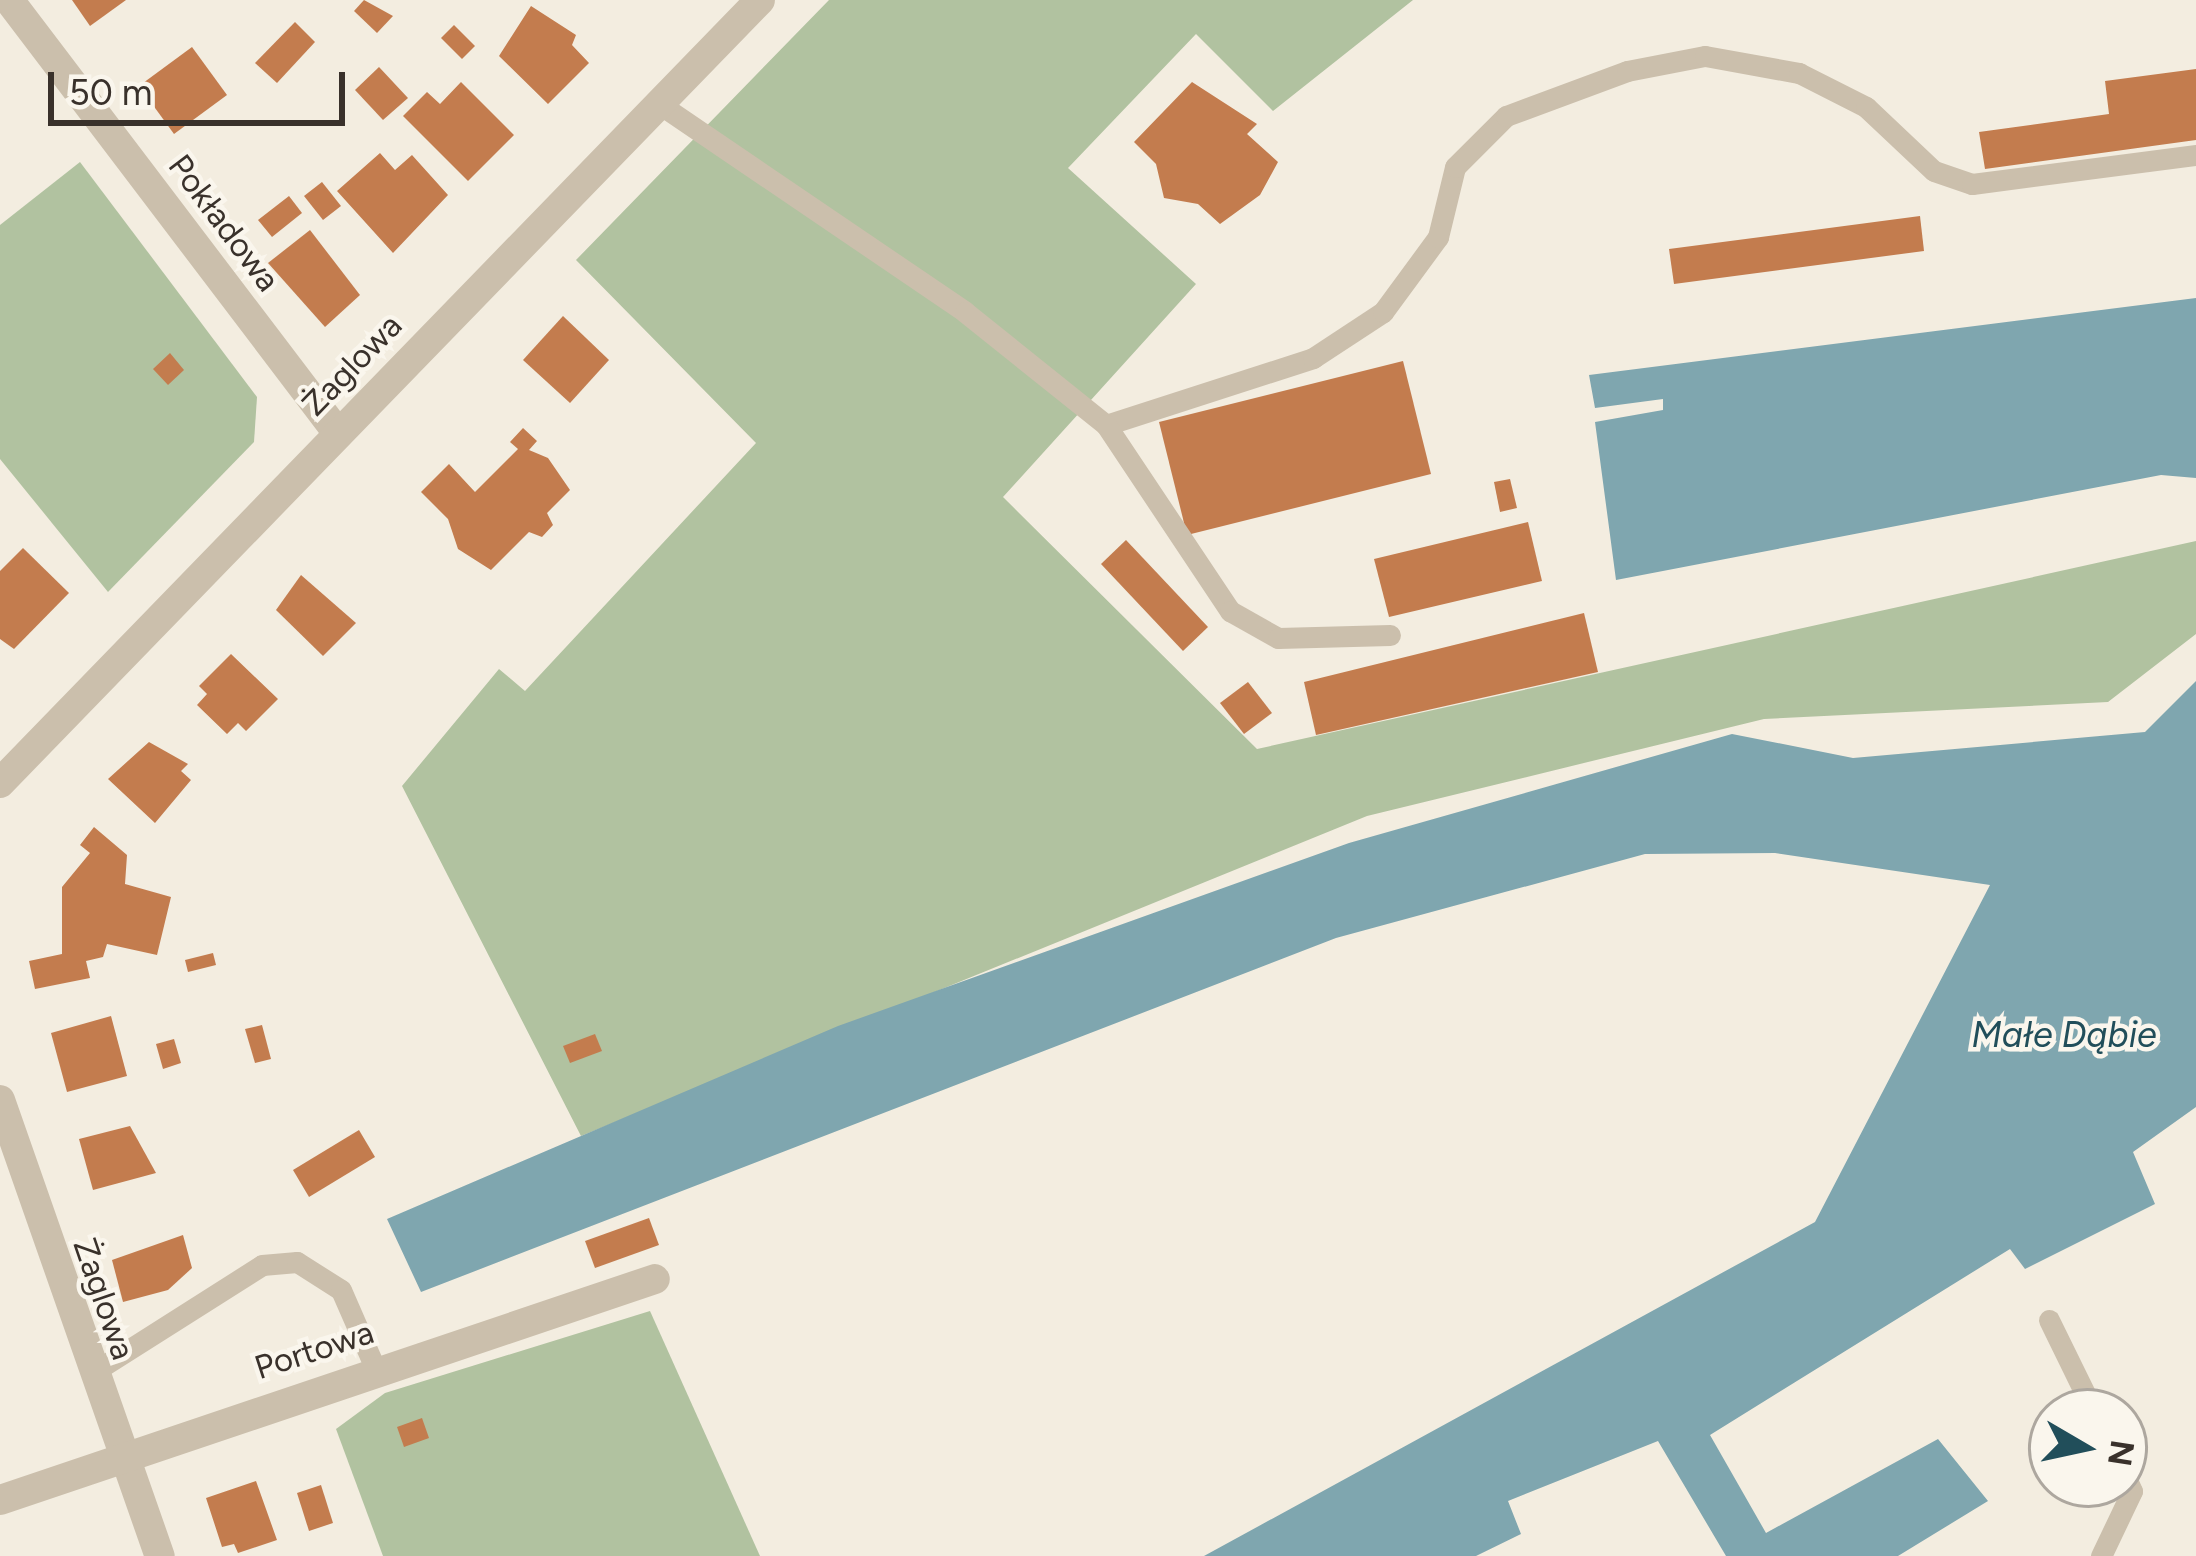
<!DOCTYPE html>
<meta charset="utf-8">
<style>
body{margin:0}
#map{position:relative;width:2196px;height:1556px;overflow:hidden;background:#f3ede0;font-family:Figtree,sans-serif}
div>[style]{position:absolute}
.green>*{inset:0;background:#b1c2a0}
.water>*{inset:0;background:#7fa6af}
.building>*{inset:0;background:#c37c4e}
.lane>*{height:21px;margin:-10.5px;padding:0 10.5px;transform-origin:10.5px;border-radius:10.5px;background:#cbbfac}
.street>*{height:30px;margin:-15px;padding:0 15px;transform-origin:15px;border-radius:15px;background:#cbbfac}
span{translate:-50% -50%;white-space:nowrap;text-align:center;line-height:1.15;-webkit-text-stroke:9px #faf6ed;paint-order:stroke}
.street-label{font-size:33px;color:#39312b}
.water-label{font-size:36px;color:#214e5a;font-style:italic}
.north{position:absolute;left:2028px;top:1388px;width:120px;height:120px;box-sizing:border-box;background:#faf6ed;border:3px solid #ada79f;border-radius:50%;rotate:99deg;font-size:33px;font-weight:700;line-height:48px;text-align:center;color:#39312b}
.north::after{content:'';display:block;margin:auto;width:42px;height:54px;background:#214e5a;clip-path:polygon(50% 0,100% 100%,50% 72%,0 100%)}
.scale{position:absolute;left:48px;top:72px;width:297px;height:54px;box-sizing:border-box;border:6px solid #39312b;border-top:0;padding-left:15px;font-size:36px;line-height:42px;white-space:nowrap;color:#39312b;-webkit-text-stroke:9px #faf6ed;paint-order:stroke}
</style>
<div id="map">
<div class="green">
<div style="clip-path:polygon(829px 0,1413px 0,1273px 111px,1196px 34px,1068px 168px,1196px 284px,1003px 497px,1257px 749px,2196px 541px,2196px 634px,2108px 702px,1764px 719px,1367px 816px,581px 1136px,402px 786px,499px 669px,525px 691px,756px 443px,576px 260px)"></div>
<div style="clip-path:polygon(80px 162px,257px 397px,254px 442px,108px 592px,0 459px,0 225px)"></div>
<div style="clip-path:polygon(650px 1311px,760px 1556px,383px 1556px,336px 1429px,385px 1393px)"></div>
</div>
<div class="water">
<div style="clip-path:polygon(2196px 298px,2196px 478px,2161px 475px,1616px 580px,1595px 422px,1663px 410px,1663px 399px,1595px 408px,1589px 375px)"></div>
<div style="clip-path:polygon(2196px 681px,2196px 1107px,2133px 1152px,2155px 1204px,2025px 1269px,2010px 1249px,1710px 1435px,1766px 1533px,1938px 1439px,1988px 1501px,1898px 1556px,1726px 1556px,1658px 1441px,1508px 1501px,1521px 1534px,1476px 1556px,1204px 1556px,1815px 1222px,1990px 885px,1775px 853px,1645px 854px,1336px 938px,421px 1292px,387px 1219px,838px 1026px,1349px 843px,1732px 734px,1853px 758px,2145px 732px)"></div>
</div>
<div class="building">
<div style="clip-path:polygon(72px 0,126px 0,90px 26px)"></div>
<div style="clip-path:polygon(364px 0,393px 16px,377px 33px,354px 11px)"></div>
<div style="clip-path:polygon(531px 6px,576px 35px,572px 45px,589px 63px,548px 104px,499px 56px)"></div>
<div style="clip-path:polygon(295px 22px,315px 42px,277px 83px,255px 63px)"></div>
<div style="clip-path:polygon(454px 25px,475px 46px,462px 59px,441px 38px)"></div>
<div style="clip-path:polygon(192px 47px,227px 95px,174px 134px,139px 86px)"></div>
<div style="clip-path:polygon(379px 67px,408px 98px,383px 120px,355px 90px)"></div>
<div style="clip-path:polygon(2196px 69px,2196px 140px,1985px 169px,1979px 132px,2109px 114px,2105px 81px)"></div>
<div style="clip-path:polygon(461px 82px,514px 135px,468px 181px,403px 116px,427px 92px,440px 104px)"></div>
<div style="clip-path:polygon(1192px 82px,1257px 124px,1247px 134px,1278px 162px,1260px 195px,1220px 224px,1198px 204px,1164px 198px,1156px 164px,1134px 142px)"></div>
<div style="clip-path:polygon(380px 153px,395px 170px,412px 155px,448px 195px,393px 253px,337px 191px)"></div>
<div style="clip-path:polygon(322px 182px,341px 206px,323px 220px,304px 196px)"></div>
<div style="clip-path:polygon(289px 196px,302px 213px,272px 237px,258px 220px)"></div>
<div style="clip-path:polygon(1920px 216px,1924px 251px,1674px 284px,1669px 249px)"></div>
<div style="clip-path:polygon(310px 230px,360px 295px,325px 327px,268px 263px)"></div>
<div style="clip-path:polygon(563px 316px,609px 360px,570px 403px,523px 360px)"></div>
<div style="clip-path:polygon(170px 353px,184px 370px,168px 385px,153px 369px)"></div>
<div style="clip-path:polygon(1403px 361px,1431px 474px,1187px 535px,1159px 422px)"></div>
<div style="clip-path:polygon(523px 428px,537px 441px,529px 450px,548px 458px,570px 490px,547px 513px,553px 525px,542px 537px,529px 532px,491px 570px,458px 549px,448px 519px,421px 492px,449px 464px,475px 492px,518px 449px,510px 442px)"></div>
<div style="clip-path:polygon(1510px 479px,1517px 508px,1500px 512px,1494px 482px)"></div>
<div style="clip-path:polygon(1528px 522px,1542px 581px,1389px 617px,1374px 559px)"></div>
<div style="clip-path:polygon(1126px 540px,1208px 627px,1183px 651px,1101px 564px)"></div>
<div style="clip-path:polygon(23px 548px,69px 593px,14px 649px,0 639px,0 571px)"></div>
<div style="clip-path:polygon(301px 575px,356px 623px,323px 656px,276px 610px)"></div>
<div style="clip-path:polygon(1584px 613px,1598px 672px,1316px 735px,1304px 682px)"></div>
<div style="clip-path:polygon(231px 654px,278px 699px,246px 731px,238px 723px,227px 734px,197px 705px,207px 694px,199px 686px)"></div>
<div style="clip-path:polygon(1248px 682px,1272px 713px,1244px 734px,1220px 703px)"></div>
<div style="clip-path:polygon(149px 742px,188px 764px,181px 771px,191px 780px,155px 823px,108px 779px)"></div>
<div style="clip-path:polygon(94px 827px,127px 855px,125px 884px,171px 897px,157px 955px,107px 944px,103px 957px,86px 961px,90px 978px,35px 989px,29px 961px,62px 954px,62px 887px,90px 853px,80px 845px)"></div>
<div style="clip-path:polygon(213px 953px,216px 965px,188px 972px,185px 960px)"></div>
<div style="clip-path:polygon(111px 1016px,127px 1076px,67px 1092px,51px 1033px)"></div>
<div style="clip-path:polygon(262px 1025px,271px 1059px,255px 1063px,245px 1029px)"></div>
<div style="clip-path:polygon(595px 1034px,602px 1051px,570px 1063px,563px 1046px)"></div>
<div style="clip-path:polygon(174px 1039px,181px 1063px,163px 1069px,156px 1044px)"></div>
<div style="clip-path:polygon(130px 1126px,156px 1173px,93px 1190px,79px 1139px)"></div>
<div style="clip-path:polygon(359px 1130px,375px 1157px,309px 1197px,293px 1170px)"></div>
<div style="clip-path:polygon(649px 1218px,659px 1245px,595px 1268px,585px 1241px)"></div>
<div style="clip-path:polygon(183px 1235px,192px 1268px,168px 1290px,123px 1302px,112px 1260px)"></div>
<div style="clip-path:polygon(422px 1418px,429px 1438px,404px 1447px,397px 1427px)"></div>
<div style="clip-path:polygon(256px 1481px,277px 1540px,238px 1553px,234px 1544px,222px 1547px,206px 1498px)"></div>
<div style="clip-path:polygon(321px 1485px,333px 1523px,309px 1531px,297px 1493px)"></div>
</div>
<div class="lane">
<div style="left:658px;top:103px;width:371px;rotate:34.2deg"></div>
<div style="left:965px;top:312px;width:181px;rotate:38.7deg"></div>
<div style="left:1106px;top:425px;width:218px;rotate:-17.9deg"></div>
<div style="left:1313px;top:358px;width:84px;rotate:-33.3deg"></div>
<div style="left:1383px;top:312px;width:93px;rotate:-53.7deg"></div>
<div style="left:1438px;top:237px;width:72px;rotate:-76.3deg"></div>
<div style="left:1455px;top:167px;width:72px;rotate:-45deg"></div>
<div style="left:1506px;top:116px;width:129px;rotate:-20.4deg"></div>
<div style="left:1627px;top:71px;width:79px;rotate:-10.9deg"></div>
<div style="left:1705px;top:56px;width:96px;rotate:10.3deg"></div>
<div style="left:1799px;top:73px;width:75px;rotate:26.9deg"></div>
<div style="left:1866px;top:107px;width:93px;rotate:43.3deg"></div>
<div style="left:1934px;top:171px;width:40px;rotate:18.9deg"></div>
<div style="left:1972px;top:184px;width:226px;rotate:-7.4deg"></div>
<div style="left:1106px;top:425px;width:224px;rotate:56.3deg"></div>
<div style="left:1230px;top:611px;width:55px;rotate:29.4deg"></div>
<div style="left:1278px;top:638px;width:112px;rotate:-1.5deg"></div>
<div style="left:2049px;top:1320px;width:102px;rotate:63.9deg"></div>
<div style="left:92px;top:1373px;width:201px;rotate:-32.4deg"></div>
<div style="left:262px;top:1265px;width:35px;rotate:-5deg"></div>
<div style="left:297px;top:1262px;width:52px;rotate:32.5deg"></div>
<div style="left:341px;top:1290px;width:85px;rotate:66.4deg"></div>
<div style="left:2101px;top:1556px;width:72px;rotate:-64.5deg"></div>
<div style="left:2132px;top:1491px;width:19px;rotate:-115deg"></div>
</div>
<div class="street">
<div style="left:9px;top:0;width:542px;rotate:52.79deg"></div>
<div style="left:0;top:783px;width:1091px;rotate:-45.85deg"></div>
<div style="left:0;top:1100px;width:483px;rotate:70.7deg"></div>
<div style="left:0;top:1500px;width:691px;rotate:-18.64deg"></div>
</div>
<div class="street-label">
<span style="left:224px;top:223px;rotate:53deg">Pokładowa</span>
<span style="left:352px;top:365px;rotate:-46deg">Żaglowa</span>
<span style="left:104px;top:1299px;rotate:71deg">Żaglowa</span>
<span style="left:314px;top:1350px;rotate:-18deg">Portowa</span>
</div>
<div class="water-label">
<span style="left:2064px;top:1035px">Małe Dąbie</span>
</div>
<div class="north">N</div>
<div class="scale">50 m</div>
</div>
